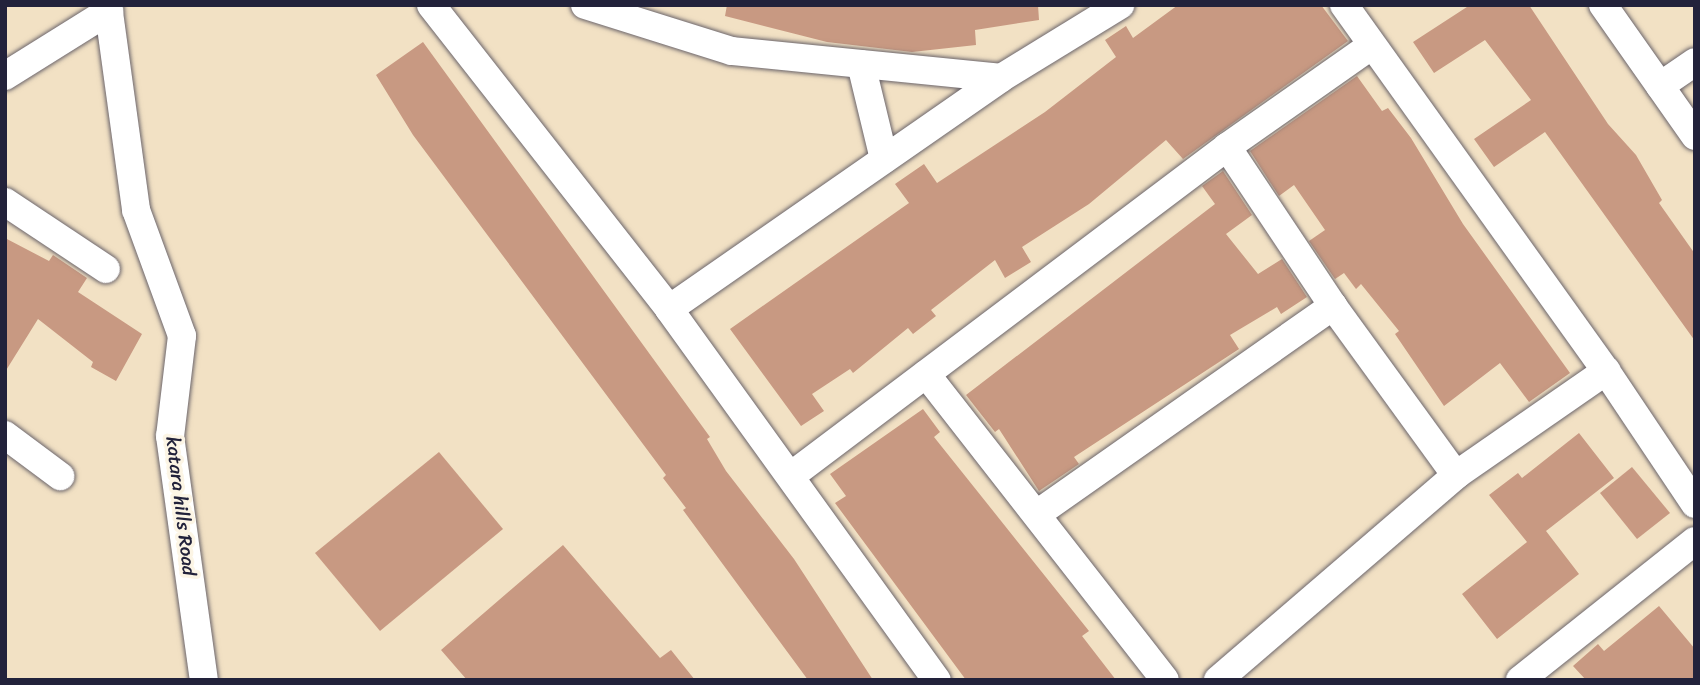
<!DOCTYPE html>
<style>
body{margin:0}
#map{position:relative;width:1700px;height:685px;overflow:hidden;background:#f2e1c4;font-family:Sriracha,sans-serif}
div>[style]{position:absolute}
.building>*{inset:0;background:#c89982}
.roads{filter:drop-shadow(0 0 2px #6b656b) drop-shadow(0 0 2px #6b656b)}
.street>*{height:28px;margin:-14px;padding:0 14px;transform-origin:14px;border-radius:14px;background:#fff}
span{translate:-50% -50%;white-space:nowrap;text-align:center;line-height:1.15;-webkit-text-stroke:7px #fcf5e5;paint-order:stroke}
.street-label{font-size:19px;color:#22223b}
.frame{position:absolute;inset:0;border:7px solid #22223b;pointer-events:none}
</style>
<div id="map">
<div class="building">
<div style="clip-path:polygon(727px 5px,1038px 5px,1039px 20px,975px 30px,976px 45px,912px 52px,827px 42px,725px 16px)"></div>
<div style="clip-path:polygon(1178px 5px,1321px 5px,1348px 41px,1183px 159px,1166px 140px,1089px 204px,1022px 247px,1031px 262px,1005px 278px,995px 260px,931px 310px,936px 316px,913px 334px,908px 328px,853px 373px,850px 369px,812px 394px,824px 411px,801px 426px,730px 329px,909px 203px,895px 184px,924px 164px,937px 183px,1045px 112px,1116px 57px,1105px 40px,1126px 26px,1133px 38px)"></div>
<div style="clip-path:polygon(1470px 5px,1529px 5px,1608px 124px,1636px 155px,1662px 200px,1659px 203px,1695px 254px,1695px 341px,1545px 132px,1494px 167px,1474px 139px,1531px 100px,1485px 40px,1434px 73px,1413px 42px)"></div>
<div style="clip-path:polygon(423px 42px,710px 437px,707px 439px,726px 471px,794px 559px,873px 680px,808px 680px,683px 510px,686px 508px,663px 478px,666px 475px,413px 135px,376px 75px)"></div>
<div style="clip-path:polygon(1357px 76px,1382px 111px,1388px 108px,1411px 138px,1463px 224px,1570px 373px,1529px 402px,1500px 363px,1444px 406px,1395px 334px,1399px 331px,1361px 284px,1356px 289px,1344px 273px,1335px 279px,1309px 241px,1325px 230px,1294px 185px,1279px 196px,1250px 151px)"></div>
<div style="clip-path:polygon(1223px 171px,1252px 215px,1226px 234px,1258px 274px,1282px 259px,1307px 297px,1281px 314px,1277px 307px,1230px 335px,1239px 349px,1074px 457px,1079px 464px,1039px 491px,999px 429px,995px 432px,966px 395px,1215px 204px,1202px 186px)"></div>
<div style="clip-path:polygon(5px 238px,49px 261px,53px 255px,87px 278px,78px 292px,142px 334px,116px 381px,91px 367px,93px 362px,38px 319px,5px 372px)"></div>
<div style="clip-path:polygon(923px 409px,940px 432px,934px 437px,1089px 631px,1082px 636px,1116px 680px,966px 680px,835px 503px,846px 496px,830px 474px)"></div>
<div style="clip-path:polygon(1579px 433px,1614px 478px,1546px 531px,1579px 574px,1497px 639px,1462px 594px,1527px 542px,1489px 495px,1518px 473px,1522px 478px)"></div>
<div style="clip-path:polygon(439px 452px,503px 529px,380px 631px,315px 553px)"></div>
<div style="clip-path:polygon(1632px 467px,1670px 513px,1637px 539px,1600px 493px)"></div>
<div style="clip-path:polygon(563px 545px,660px 658px,671px 650px,695px 680px,467px 680px,441px 650px)"></div>
<div style="clip-path:polygon(1659px 606px,1695px 649px,1695px 680px,1586px 680px,1573px 666px,1598px 644px,1604px 651px)"></div>
</div>
<div class="roads">
<div class="street">
<div style="left:108px;top:5px;width:207px;rotate:82.2deg"></div>
<div style="left:136px;top:210px;width:134px;rotate:69.9deg"></div>
<div style="left:182px;top:336px;width:101px;rotate:96.8deg"></div>
<div style="left:170px;top:436px;width:246px;rotate:82.1deg"></div>
<div style="left:431px;top:5px;width:386px;rotate:51.9deg"></div>
<div style="left:669px;top:309px;width:458px;rotate:54.2deg"></div>
<div style="left:585px;top:5px;width:154px;rotate:17.4deg"></div>
<div style="left:732px;top:51px;width:270px;rotate:5.7deg"></div>
<div style="left:1344px;top:5px;width:450px;rotate:54.4deg"></div>
<div style="left:1606px;top:371px;width:160px;rotate:56.2deg"></div>
<div style="left:1603px;top:5px;width:160px;rotate:54.9deg"></div>
<div style="left:861px;top:64px;width:98px;rotate:76.4deg"></div>
<div style="left:5px;top:76px;width:123px;rotate:-32deg"></div>
<div style="left:1660px;top:86px;width:42px;rotate:-34.4deg"></div>
<div style="left:1227px;top:147px;width:191px;rotate:56.3deg"></div>
<div style="left:1333px;top:306px;width:209px;rotate:54deg"></div>
<div style="left:5px;top:202px;width:121px;rotate:33.6deg"></div>
<div style="left:669px;top:309px;width:404px;rotate:-34.8deg"></div>
<div style="left:1001px;top:78px;width:140px;rotate:-31.5deg"></div>
<div style="left:926px;top:374px;width:388px;rotate:52deg"></div>
<div style="left:5px;top:435px;width:69px;rotate:36.7deg"></div>
<div style="left:792px;top:475px;width:545px;rotate:-37.02deg"></div>
<div style="left:1227px;top:147px;width:177px;rotate:-35.1deg"></div>
<div style="left:1037px;top:514px;width:362px;rotate:-35.1deg"></div>
<div style="left:1218px;top:680px;width:314px;rotate:-40.7deg"></div>
<div style="left:1456px;top:475px;width:183px;rotate:-34.7deg"></div>
<div style="left:1520px;top:680px;width:223px;rotate:-38.5deg"></div>
</div>
</div>
<div class="street-label">
<span style="left:181px;top:506px;rotate:83deg">katara hills Road</span>
</div>
<div class="frame"></div>
</div>
